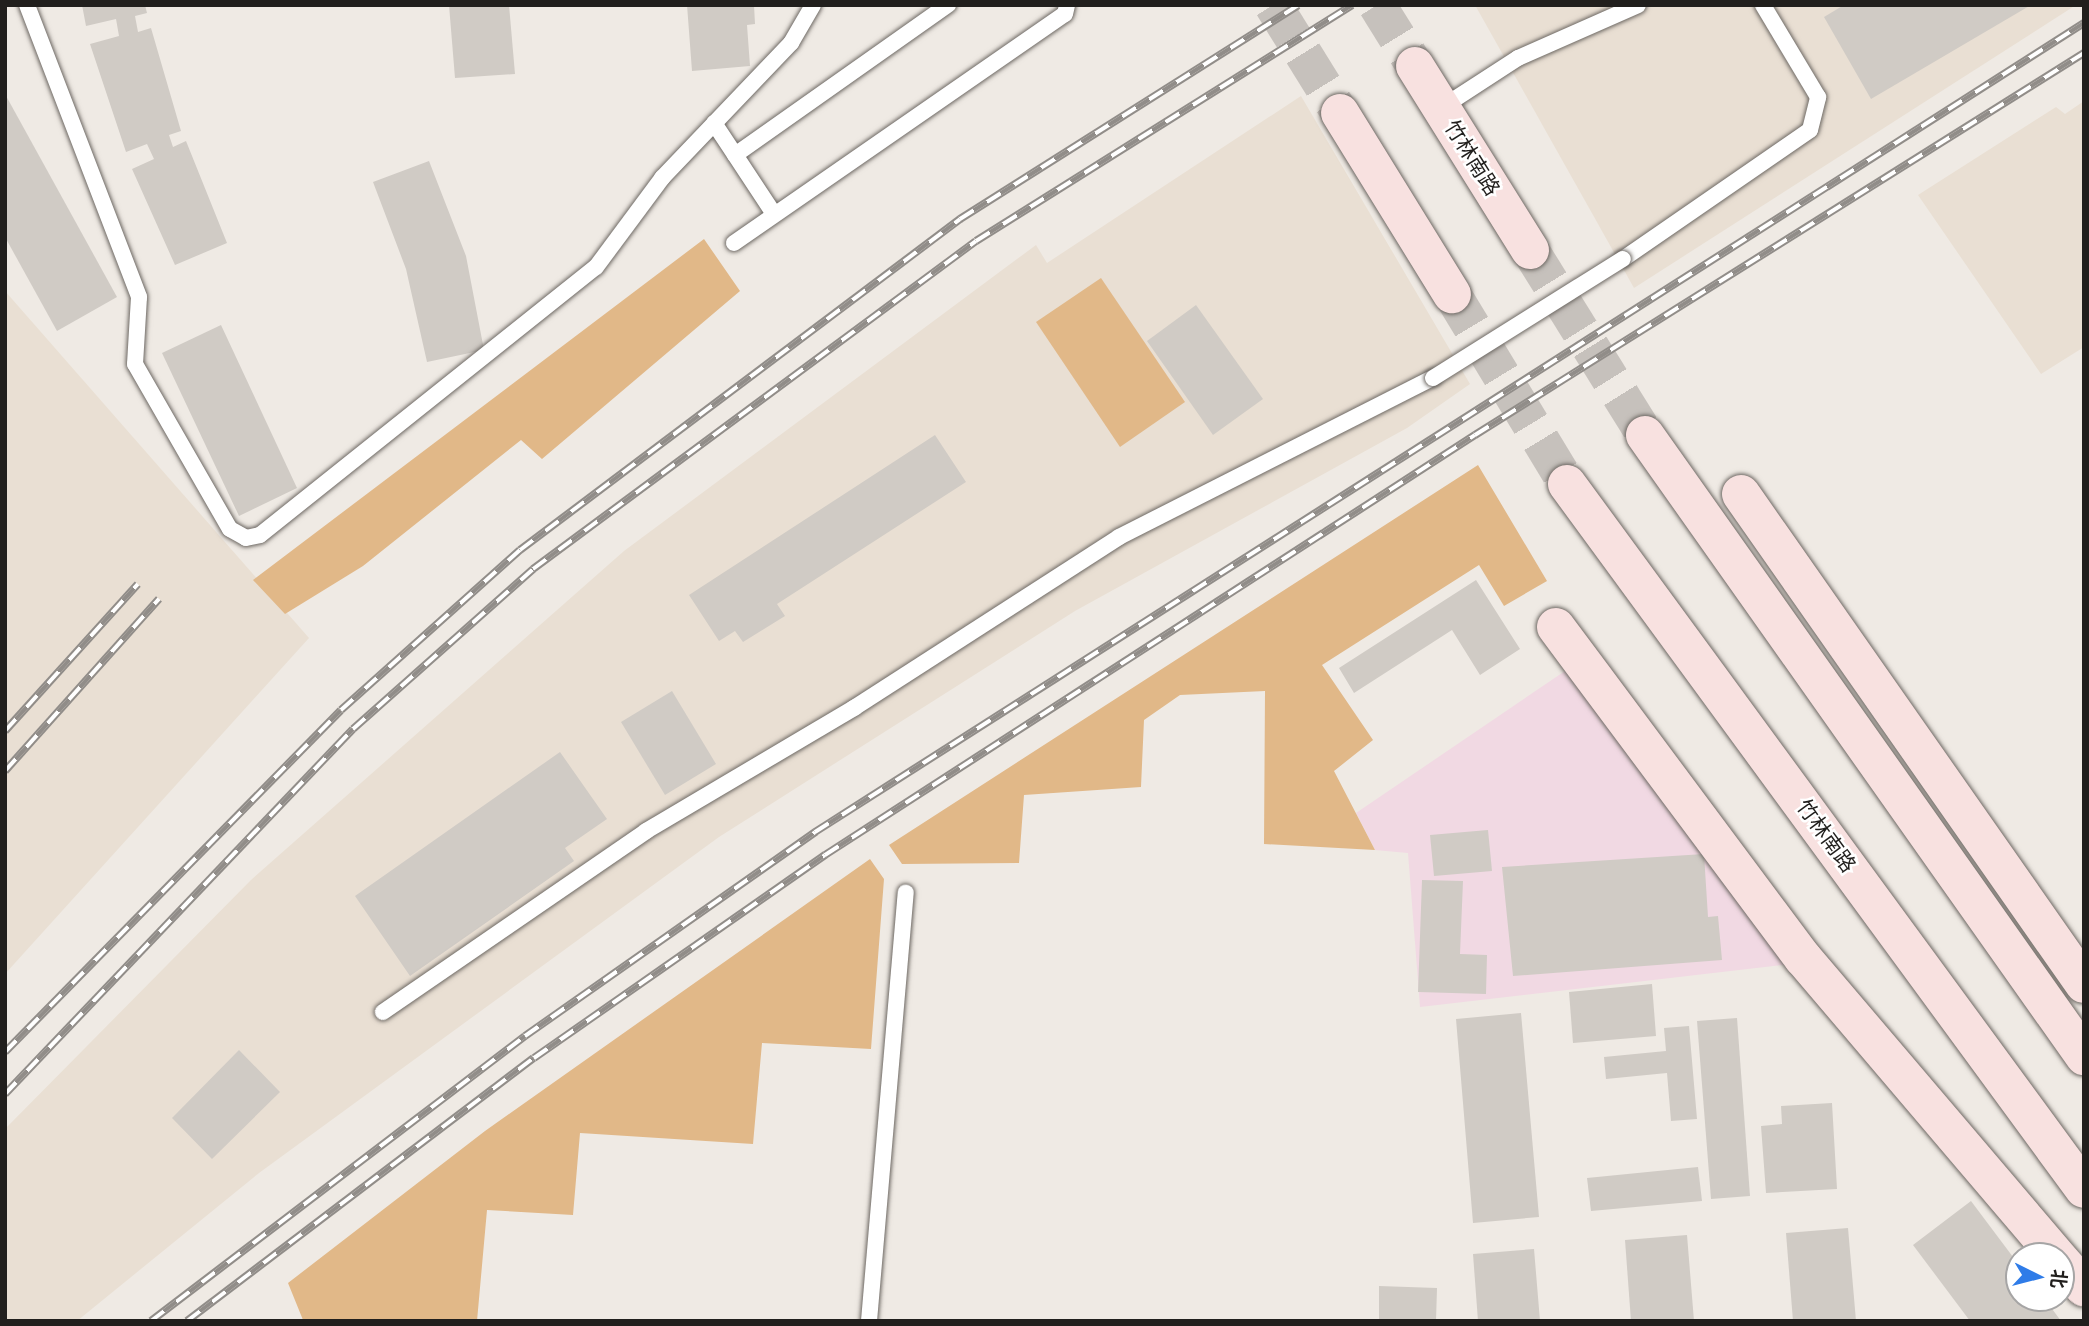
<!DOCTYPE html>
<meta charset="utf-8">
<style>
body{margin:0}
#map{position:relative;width:2089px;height:1326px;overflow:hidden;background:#efeae4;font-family:"Archivo Narrow","Noto Sans SC",sans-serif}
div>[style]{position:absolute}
.commercial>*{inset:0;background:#f1d9e3}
.built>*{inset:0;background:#e9dfd3}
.green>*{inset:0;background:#e1b888}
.building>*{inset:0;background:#d0cbc5}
.secondary-tunnel>*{height:38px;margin-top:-19px;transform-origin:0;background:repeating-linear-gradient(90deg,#c6c1bc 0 38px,transparent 0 57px)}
.roads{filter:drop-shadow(0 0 2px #6d6863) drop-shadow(0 0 2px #6d6863)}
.service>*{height:16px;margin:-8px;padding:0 8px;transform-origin:8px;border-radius:8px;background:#fff}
.secondary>*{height:38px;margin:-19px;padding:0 19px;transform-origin:19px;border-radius:19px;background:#f8e1e0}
.rail>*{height:8px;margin-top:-4px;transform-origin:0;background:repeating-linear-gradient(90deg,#fff 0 16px,#918d89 0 32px);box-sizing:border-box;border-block:2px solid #918d89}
.bridges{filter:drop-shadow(0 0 2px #6d6863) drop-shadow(0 0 2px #6d6863)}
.service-bridge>*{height:16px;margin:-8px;padding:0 8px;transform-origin:8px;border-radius:8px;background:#fff}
span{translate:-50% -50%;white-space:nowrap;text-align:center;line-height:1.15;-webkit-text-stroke:5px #fff;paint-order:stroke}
.street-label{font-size:21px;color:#211f1d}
.frame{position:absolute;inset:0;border:7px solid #211f1d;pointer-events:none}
.north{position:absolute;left:2005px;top:1242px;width:70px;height:70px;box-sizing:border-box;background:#fff;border:2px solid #a6a5a5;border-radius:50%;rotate:96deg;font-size:19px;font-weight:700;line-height:28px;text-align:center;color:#211f1d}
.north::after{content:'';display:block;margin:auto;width:24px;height:32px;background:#2f7ce8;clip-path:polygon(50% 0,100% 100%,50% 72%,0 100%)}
</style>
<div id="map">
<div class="commercial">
<div style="clip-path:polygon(1565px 671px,1791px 964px,1420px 1007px,1408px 853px,1375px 850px,1356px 813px)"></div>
</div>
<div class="built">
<div style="clip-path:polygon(1475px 5px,2076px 5px,1634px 288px)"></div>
<div style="clip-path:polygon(1301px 96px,1470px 384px,1407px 428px,1075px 611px,719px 837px,259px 1173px,77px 1321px,5px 1321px,5px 1129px,251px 880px,624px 551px,1036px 245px,1047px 263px)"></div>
<div style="clip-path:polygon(2084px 101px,2084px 347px,2041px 374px,1918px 195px,2056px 107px,2065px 114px)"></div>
<div style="clip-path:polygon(5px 291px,309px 638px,5px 974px)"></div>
</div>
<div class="green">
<div style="clip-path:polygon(704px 239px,740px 291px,542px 459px,521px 440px,363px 566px,285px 614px,253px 580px)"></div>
<div style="clip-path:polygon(1101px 278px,1185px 402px,1120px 447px,1036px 322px)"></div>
<div style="clip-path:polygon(1478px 465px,1547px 581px,1504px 606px,1479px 565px,1322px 665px,1373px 740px,1334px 771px,1375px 850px,1264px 844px,1265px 691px,1180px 695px,1144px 720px,1141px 787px,1024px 795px,1019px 863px,902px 864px,889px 845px)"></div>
<div style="clip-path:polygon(870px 859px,884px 879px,871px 1049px,762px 1043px,753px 1144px,580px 1133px,573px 1215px,487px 1210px,477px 1321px,303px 1320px,288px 1283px,485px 1131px)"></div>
</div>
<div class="building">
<div style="clip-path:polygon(82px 5px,145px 5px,147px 13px,135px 16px,138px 32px,151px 28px,181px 131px,169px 135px,173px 147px,186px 141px,227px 243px,175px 265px,132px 169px,154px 159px,147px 144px,126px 152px,90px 44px,119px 36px,116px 19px,86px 26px)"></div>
<div style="clip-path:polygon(449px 5px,509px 5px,515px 74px,455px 78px)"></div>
<div style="clip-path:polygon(687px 5px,754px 5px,755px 24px,747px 25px,750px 66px,692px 71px)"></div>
<div style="clip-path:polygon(1844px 5px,2031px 5px,1871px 99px,1824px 17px)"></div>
<div style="clip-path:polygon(5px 94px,117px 297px,57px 331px,5px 237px)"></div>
<div style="clip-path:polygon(429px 161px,466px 256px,484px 350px,427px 362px,406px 269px,373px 182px)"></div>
<div style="clip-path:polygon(1196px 305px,1263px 399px,1213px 435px,1147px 341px)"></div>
<div style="clip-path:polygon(221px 325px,297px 488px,239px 516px,162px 353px)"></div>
<div style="clip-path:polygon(935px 435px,966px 482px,777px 604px,785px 616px,743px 642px,735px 631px,719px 641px,689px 595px)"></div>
<div style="clip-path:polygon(1476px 580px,1520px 649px,1480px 675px,1452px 630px,1354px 693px,1339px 668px)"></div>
<div style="clip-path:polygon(672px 691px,716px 764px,665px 795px,621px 722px)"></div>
<div style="clip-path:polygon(560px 752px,607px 819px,565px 848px,574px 861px,410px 976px,355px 896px)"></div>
<div style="clip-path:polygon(1488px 830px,1492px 871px,1434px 876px,1430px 835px)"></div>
<div style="clip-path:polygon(1704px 854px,1708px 917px,1718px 916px,1722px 960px,1513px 976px,1502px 867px)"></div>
<div style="clip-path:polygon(1422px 880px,1463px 881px,1460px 954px,1487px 955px,1486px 994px,1418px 992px)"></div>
<div style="clip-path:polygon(1652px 984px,1656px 1036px,1573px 1043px,1569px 992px)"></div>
<div style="clip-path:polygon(1521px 1013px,1539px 1217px,1473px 1223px,1456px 1019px)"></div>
<div style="clip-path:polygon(1737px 1018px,1750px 1196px,1711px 1199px,1697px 1021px)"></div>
<div style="clip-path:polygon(1689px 1026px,1697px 1119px,1671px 1121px,1667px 1073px,1606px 1079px,1604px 1057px,1666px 1051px,1664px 1028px)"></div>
<div style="clip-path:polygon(239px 1050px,280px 1092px,212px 1159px,172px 1118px)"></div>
<div style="clip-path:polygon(1832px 1103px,1837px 1189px,1766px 1193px,1761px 1126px,1782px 1124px,1781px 1106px)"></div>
<div style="clip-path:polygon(1698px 1167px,1702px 1201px,1591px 1211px,1587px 1178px)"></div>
<div style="clip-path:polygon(1971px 1201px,2019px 1265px,2019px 1298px,2044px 1298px,2061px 1321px,1970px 1321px,1913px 1245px)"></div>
<div style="clip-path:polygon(1848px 1228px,1856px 1321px,1793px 1321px,1786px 1233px)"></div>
<div style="clip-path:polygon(1687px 1235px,1694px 1321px,1631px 1321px,1625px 1240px)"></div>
<div style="clip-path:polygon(1534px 1249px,1540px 1321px,1478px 1321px,1473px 1254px)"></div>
<div style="clip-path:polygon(1379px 1286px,1437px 1288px,1436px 1321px,1379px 1321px)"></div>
</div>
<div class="secondary-tunnel">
<div style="left:1273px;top:5px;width:127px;rotate:58.2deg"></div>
<div style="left:1377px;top:5px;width:72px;rotate:58.1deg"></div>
<div style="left:1530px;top:250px;width:218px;rotate:58.1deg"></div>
<div style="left:1452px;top:294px;width:222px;rotate:58.8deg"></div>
</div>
<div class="roads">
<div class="service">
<div style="left:27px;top:5px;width:313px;rotate:69deg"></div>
<div style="left:139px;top:297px;width:67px;rotate:93.4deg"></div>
<div style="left:135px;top:364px;width:190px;rotate:60.1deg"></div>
<div style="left:230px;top:529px;width:18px;rotate:29deg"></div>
<div style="left:246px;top:538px;width:14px;rotate:-12deg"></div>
<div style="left:260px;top:535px;width:430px;rotate:-38.6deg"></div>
<div style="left:596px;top:267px;width:111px;rotate:-53.4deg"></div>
<div style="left:662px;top:178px;width:187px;rotate:-46.3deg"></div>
<div style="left:791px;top:43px;width:44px;rotate:-59.9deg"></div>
<div style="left:1441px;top:108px;width:92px;rotate:-33deg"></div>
<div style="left:1518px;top:58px;width:131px;rotate:-23.8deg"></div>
<div style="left:714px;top:123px;width:109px;rotate:56.6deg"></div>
<div style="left:735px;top:155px;width:261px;rotate:-35.2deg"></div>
<div style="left:734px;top:243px;width:402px;rotate:-34.7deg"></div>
<div style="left:1065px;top:14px;width:9px;rotate:-77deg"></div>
<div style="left:1623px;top:259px;width:227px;rotate:-34.6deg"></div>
<div style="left:1810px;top:130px;width:34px;rotate:-76deg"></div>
<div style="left:1818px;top:97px;width:107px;rotate:-120.9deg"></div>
<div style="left:383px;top:1012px;width:319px;rotate:-34.5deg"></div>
<div style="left:646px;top:831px;width:242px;rotate:-30.6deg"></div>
<div style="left:854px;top:708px;width:315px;rotate:-32.8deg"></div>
<div style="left:1119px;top:537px;width:352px;rotate:-26.9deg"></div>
<div style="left:869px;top:1321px;width:430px;rotate:-85.1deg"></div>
</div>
<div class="secondary">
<div style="left:1415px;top:66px;width:217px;rotate:58deg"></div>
<div style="left:1340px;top:113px;width:213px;rotate:58.3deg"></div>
<div style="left:1645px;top:435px;width:761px;rotate:54.74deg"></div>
<div style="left:1567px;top:484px;width:874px;rotate:53.75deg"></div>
<div style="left:1741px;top:494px;width:598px;rotate:55.01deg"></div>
<div style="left:1556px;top:627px;width:413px;rotate:53.3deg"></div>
<div style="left:1803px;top:958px;width:392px;rotate:49.6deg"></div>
<div style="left:2061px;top:1261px;width:35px;rotate:49deg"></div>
</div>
</div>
<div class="rail">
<div style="left:5px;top:731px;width:198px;rotate:-47.9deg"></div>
<div style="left:5px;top:771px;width:231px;rotate:-48.2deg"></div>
<div style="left:5px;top:1052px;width:479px;rotate:-45.5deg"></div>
<div style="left:341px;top:710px;width:240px;rotate:-41.8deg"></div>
<div style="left:520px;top:550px;width:551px;rotate:-36.95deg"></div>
<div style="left:960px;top:219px;width:400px;rotate:-32.3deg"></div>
<div style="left:5px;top:1094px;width:504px;rotate:-46.37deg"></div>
<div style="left:353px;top:729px;width:241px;rotate:-41.6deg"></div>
<div style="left:533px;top:569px;width:551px;rotate:-36.52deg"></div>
<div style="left:976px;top:241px;width:444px;rotate:-32.1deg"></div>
<div style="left:151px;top:1321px;width:470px;rotate:-37.3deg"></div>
<div style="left:525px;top:1036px;width:355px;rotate:-35.1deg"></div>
<div style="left:815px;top:832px;width:1505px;rotate:-32.52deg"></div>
<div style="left:187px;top:1321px;width:435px;rotate:-37.2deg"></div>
<div style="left:534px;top:1058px;width:355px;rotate:-34.9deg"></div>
<div style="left:825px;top:855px;width:774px;rotate:-32.87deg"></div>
<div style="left:1475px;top:435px;width:719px;rotate:-32.1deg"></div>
</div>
<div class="bridges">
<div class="service-bridge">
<div style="left:1433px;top:378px;width:224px;rotate:-32.1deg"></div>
</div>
</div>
<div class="street-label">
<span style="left:1472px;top:158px;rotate:58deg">竹林南路</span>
<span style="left:1826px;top:836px;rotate:54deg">竹林南路</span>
</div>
<div class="frame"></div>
<div class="north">北</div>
</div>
